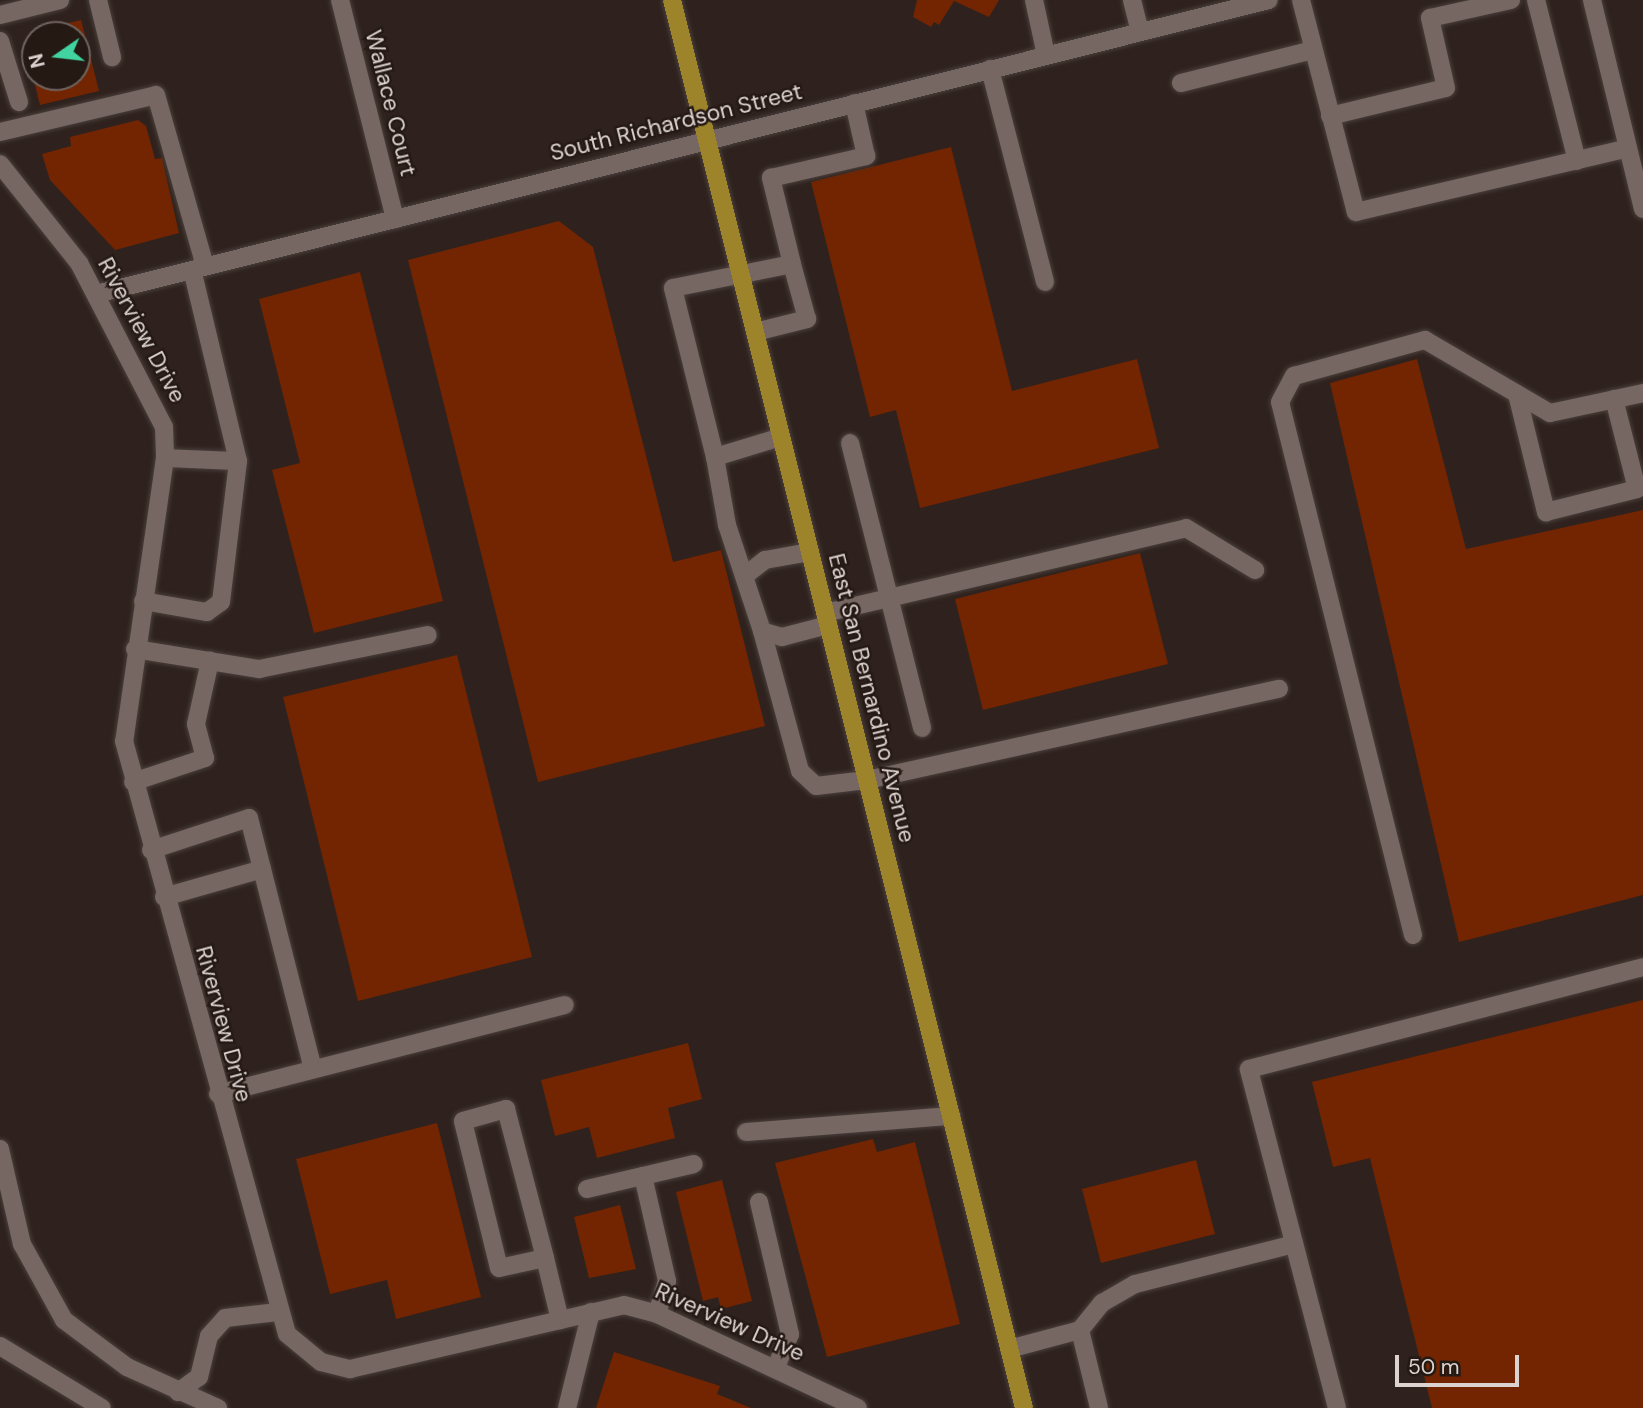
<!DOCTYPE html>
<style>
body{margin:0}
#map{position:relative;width:1643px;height:1408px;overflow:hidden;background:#2f221e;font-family:"DM Sans",sans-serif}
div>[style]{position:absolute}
.building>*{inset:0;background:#722500}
.roads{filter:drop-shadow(0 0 2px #4a403c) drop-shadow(0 0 2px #4a403c)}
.minor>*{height:18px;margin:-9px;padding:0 9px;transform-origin:9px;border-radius:9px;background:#776762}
.major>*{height:18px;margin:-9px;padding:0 9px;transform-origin:9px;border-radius:9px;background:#9d8329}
span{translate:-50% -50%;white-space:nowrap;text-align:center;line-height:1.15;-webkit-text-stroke:5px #251914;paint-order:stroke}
.street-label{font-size:23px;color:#dcd3d0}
.north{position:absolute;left:21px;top:21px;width:70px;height:70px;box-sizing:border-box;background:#251914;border:2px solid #6e635f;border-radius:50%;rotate:256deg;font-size:19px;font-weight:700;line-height:28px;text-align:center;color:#dcd3d0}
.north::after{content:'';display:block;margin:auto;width:24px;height:32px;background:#41d4a1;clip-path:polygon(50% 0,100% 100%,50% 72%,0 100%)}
.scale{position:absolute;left:1395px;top:1355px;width:124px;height:32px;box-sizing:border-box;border:4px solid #dcd3d0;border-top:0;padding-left:9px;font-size:21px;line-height:24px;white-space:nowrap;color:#dcd3d0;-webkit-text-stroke:5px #251914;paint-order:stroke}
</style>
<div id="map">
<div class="building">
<div style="clip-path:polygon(917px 0,999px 0,989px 17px,954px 1px,939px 25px,934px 22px,931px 27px,913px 17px)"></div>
<div style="clip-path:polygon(81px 20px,99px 91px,40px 105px,33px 77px,77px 77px,77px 35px,40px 35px,40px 30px)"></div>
<div style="clip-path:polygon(138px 120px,146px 126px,155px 159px,162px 158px,179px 233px,115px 250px,50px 180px,42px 154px,71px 146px,70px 137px)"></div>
<div style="clip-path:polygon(951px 147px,1012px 391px,1137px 359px,1159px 448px,920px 508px,896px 410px,870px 417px,811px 182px)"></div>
<div style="clip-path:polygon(559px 221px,593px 247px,673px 562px,721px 550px,765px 726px,538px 782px,408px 260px)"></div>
<div style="clip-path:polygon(360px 272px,443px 601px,314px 633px,272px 470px,300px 463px,259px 299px)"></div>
<div style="clip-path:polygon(1417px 359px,1466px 549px,1643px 510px,1643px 895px,1459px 942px,1330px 383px)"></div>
<div style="clip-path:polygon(1140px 553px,1168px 664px,983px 710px,955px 599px)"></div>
<div style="clip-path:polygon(457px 655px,532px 957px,358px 1001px,283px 697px)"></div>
<div style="clip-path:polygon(1643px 1000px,1643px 1408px,1432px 1408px,1370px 1158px,1333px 1167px,1312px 1082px)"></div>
<div style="clip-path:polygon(688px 1043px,702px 1099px,668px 1108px,675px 1138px,597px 1158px,589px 1127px,555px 1136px,541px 1080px)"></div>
<div style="clip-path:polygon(437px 1123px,481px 1297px,396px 1319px,387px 1280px,330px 1294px,296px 1159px)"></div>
<div style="clip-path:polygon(873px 1139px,877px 1152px,915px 1142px,960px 1324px,827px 1357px,775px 1163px)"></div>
<div style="clip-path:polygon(1196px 1160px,1215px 1234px,1101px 1263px,1082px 1189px)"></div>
<div style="clip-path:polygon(722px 1180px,752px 1301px,721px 1309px,718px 1297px,703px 1301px,676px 1192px)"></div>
<div style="clip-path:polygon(620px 1205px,636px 1269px,589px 1278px,574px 1217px)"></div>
<div style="clip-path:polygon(614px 1352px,720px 1386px,717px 1394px,751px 1408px,596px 1408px)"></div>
</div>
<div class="roads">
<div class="minor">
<div style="left:98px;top:0;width:59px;rotate:76.2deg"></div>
<div style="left:340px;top:0;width:226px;rotate:75.9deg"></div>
<div style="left:1034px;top:0;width:56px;rotate:77.7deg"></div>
<div style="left:1132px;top:0;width:33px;rotate:76deg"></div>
<div style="left:1301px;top:0;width:219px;rotate:75.5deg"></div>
<div style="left:1356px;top:212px;width:279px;rotate:-13.2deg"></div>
<div style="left:1536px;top:0;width:166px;rotate:75.7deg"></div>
<div style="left:1592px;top:0;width:215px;rotate:76.3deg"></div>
<div style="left:0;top:15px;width:62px;rotate:-14deg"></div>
<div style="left:0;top:41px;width:64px;rotate:72.7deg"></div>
<div style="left:990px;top:69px;width:220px;rotate:75.5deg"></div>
<div style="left:1181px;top:83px;width:136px;rotate:-14deg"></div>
<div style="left:1330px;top:116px;width:119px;rotate:-13.6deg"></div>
<div style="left:1446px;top:88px;width:72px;rotate:-102.9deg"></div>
<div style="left:1430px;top:18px;width:83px;rotate:-12.5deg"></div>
<div style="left:0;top:132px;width:160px;rotate:-13.3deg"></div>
<div style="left:156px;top:95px;width:178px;rotate:74deg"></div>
<div style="left:0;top:164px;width:127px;rotate:51.4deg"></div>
<div style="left:79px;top:263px;width:185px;rotate:62.6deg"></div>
<div style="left:164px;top:427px;width:31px;rotate:88deg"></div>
<div style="left:165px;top:458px;width:286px;rotate:98.2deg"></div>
<div style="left:124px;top:741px;width:615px;rotate:74.63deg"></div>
<div style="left:287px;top:1334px;width:44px;rotate:39.5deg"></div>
<div style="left:321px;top:1362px;width:30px;rotate:14deg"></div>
<div style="left:350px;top:1369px;width:281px;rotate:-13.1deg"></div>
<div style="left:624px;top:1305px;width:34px;rotate:15deg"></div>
<div style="left:657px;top:1314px;width:222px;rotate:25.1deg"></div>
<div style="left:96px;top:294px;width:1209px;rotate:-14.07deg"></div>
<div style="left:755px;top:332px;width:54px;rotate:-14deg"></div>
<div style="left:807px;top:319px;width:57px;rotate:-105.3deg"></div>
<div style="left:1517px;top:394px;width:122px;rotate:76.2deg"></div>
<div style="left:1546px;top:512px;width:94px;rotate:-14.2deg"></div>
<div style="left:1637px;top:489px;width:93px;rotate:-104.3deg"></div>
<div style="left:781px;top:437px;width:69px;rotate:163.1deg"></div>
<div style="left:715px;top:457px;width:69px;rotate:80deg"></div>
<div style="left:727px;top:525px;width:112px;rotate:71.7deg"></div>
<div style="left:762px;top:631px;width:21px;rotate:17deg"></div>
<div style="left:782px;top:637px;width:48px;rotate:-14.6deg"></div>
<div style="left:850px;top:443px;width:294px;rotate:75.8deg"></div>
<div style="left:715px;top:457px;width:174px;rotate:-104deg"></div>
<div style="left:673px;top:288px;width:121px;rotate:-11.4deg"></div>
<div style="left:792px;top:264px;width:89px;rotate:-103.7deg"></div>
<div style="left:771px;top:178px;width:98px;rotate:-13deg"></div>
<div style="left:866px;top:156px;width:54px;rotate:-102.8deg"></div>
<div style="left:165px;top:458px;width:73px;rotate:2.4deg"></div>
<div style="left:747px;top:574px;width:23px;rotate:-38deg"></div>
<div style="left:765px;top:560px;width:46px;rotate:-10.1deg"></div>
<div style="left:143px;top:601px;width:65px;rotate:9.8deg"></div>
<div style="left:207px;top:612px;width:17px;rotate:-36deg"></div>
<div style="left:221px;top:602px;width:142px;rotate:-83.1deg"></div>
<div style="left:238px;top:461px;width:196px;rotate:-103.5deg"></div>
<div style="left:825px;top:613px;width:371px;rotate:-13.2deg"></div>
<div style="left:1186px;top:528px;width:81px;rotate:31.3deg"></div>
<div style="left:762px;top:631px;width:145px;rotate:74.8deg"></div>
<div style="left:800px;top:771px;width:22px;rotate:43deg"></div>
<div style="left:816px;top:786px;width:51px;rotate:-6.7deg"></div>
<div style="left:867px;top:780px;width:422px;rotate:-12.5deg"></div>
<div style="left:135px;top:649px;width:126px;rotate:9.2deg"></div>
<div style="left:259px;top:669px;width:172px;rotate:-11.4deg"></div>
<div style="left:133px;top:782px;width:76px;rotate:-18.4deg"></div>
<div style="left:205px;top:758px;width:35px;rotate:-105deg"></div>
<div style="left:196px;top:724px;width:65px;rotate:-77.5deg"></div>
<div style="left:151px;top:850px;width:103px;rotate:-18.1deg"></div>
<div style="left:249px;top:818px;width:259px;rotate:75.7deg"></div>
<div style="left:164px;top:897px;width:102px;rotate:-15.9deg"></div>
<div style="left:1413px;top:935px;width:549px;rotate:-104.01deg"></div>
<div style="left:1280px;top:402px;width:30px;rotate:-62deg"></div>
<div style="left:1294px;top:376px;width:136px;rotate:-15.4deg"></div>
<div style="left:1425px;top:340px;width:145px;rotate:30.3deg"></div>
<div style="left:1550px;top:413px;width:95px;rotate:-12.1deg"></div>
<div style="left:218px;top:1094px;width:358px;rotate:-14.4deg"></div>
<div style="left:746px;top:1132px;width:206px;rotate:-4.5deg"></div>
<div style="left:0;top:1149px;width:98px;rotate:77deg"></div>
<div style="left:22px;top:1244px;width:87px;rotate:61.1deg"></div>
<div style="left:64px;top:1320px;width:79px;rotate:36.7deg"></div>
<div style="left:127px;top:1367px;width:100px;rotate:24.3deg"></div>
<div style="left:643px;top:1176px;width:52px;rotate:-13.2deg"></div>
<div style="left:587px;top:1189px;width:57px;rotate:-13.1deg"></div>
<div style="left:643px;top:1176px;width:108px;rotate:77.1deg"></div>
<div style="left:667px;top:1281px;width:34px;rotate:107deg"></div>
<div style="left:759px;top:1202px;width:136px;rotate:76.8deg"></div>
<div style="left:790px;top:1334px;width:38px;rotate:113deg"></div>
<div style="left:545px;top:1258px;width:47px;rotate:167.7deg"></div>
<div style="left:499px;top:1268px;width:151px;rotate:-103.8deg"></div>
<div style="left:463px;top:1121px;width:45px;rotate:-15.6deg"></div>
<div style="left:506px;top:1109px;width:154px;rotate:75.3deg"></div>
<div style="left:545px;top:1258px;width:64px;rotate:76.4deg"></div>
<div style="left:1080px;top:1330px;width:80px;rotate:76.3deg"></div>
<div style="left:0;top:1346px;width:119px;rotate:31.3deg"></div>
<div style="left:1009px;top:1349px;width:73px;rotate:-15deg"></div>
<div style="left:1080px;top:1330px;width:35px;rotate:-51deg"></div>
<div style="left:1102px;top:1303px;width:38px;rotate:-30deg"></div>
<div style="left:1135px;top:1284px;width:164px;rotate:-14.1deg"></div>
<div style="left:178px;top:1392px;width:26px;rotate:-36deg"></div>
<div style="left:199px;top:1377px;width:42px;rotate:-76.3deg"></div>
<div style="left:209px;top:1336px;width:24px;rotate:-48deg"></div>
<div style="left:225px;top:1318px;width:53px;rotate:-6.5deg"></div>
<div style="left:567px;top:1408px;width:99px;rotate:-76deg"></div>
<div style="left:1337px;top:1408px;width:350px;rotate:-104.6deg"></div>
<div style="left:1249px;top:1069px;width:407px;rotate:-14.5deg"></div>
</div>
<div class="major">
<div style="left:672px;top:0;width:1451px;rotate:75.96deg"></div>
</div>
</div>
<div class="street-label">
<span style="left:391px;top:103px;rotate:76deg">Wallace Court</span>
<span style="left:676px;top:122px;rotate:-14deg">South Richardson Street</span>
<span style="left:142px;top:330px;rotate:62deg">Riverview Drive</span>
<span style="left:872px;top:698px;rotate:76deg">East San Bernardino Avenue</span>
<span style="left:224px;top:1024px;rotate:75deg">Riverview Drive</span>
<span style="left:730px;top:1322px;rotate:24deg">Riverview Drive</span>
</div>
<div class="north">N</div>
<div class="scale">50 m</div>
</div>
